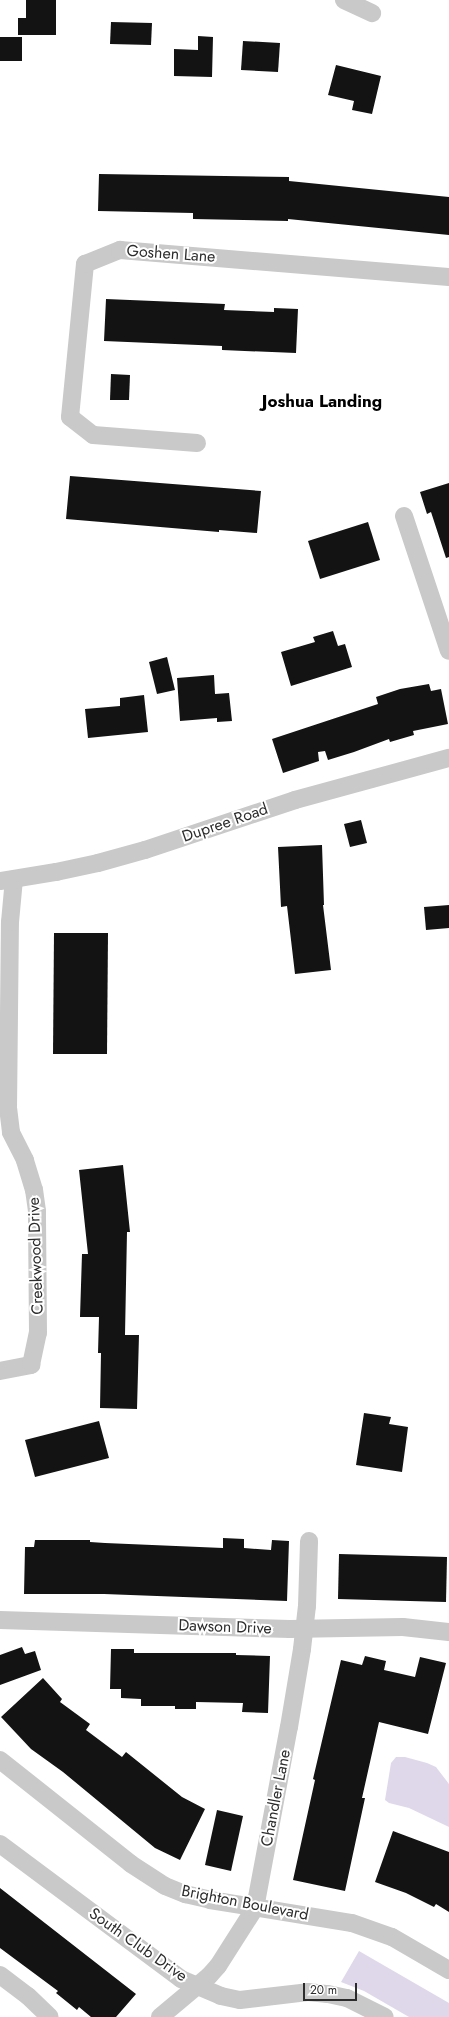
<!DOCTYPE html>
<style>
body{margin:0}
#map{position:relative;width:449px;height:2017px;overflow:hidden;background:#fff;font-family:Jost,sans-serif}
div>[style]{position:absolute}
.green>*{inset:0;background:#dfd8eb}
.building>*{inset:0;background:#131313}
.street>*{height:18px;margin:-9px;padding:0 9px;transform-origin:9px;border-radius:9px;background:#c9c9c9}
span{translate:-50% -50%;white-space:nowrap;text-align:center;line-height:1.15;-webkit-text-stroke:4px #fff;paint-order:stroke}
.street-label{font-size:16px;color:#2c2c2c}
.neighbourhood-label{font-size:17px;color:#000;font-weight:700}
.scale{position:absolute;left:303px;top:1983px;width:54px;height:18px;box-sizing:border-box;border:2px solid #2c2c2c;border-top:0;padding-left:5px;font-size:12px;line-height:14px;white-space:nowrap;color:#2c2c2c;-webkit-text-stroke:3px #fff;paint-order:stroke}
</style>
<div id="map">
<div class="green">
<div style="clip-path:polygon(396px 1757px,405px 1757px,427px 1763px,436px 1767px,449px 1784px,449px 1827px,409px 1808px,389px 1803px,385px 1800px,391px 1763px)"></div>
<div style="clip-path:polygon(359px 1951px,449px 2003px,449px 2017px,409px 2017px,364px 1991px,341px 1982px)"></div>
</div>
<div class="building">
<div style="clip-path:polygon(26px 0,56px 0,56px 35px,18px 35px,18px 18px,26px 18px)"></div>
<div style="clip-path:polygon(111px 22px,152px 23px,151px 45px,110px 44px)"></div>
<div style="clip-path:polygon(198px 36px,213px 37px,212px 77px,174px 76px,174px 49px,198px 50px)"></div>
<div style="clip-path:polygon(0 37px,22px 37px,22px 61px,0 61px)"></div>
<div style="clip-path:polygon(243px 41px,280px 43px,278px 72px,241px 70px)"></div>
<div style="clip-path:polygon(336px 65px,381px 76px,372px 114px,352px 110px,354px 101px,328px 95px)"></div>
<div style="clip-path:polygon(99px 174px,289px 177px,289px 181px,449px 197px,449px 235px,288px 219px,288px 221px,193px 219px,193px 213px,98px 211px)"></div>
<div style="clip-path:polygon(106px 299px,225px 304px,224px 310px,274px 312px,274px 308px,298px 309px,296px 353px,222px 350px,222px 346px,104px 341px)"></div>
<div style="clip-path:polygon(111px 374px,130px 375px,129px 400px,110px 400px)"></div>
<div style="clip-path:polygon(70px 476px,261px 491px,257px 533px,219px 530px,219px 532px,66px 519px)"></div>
<div style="clip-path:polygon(449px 483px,449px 557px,446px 558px,431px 512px,427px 514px,420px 492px)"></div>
<div style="clip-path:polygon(368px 522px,380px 560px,320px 579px,308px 541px)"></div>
<div style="clip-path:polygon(333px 631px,338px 646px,345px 644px,352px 667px,291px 686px,281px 652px,315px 642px,313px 637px)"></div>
<div style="clip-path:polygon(167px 657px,175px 690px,157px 694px,149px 662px)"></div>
<div style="clip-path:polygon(214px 675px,215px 694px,229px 693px,232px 721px,217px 722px,217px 718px,180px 721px,177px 678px)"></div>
<div style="clip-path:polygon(429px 684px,431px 691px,441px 689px,448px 724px,413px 731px,414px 735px,390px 742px,389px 739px,354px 752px,328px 760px,325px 751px,318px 752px,319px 761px,283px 773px,272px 739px,378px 704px,376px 697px,400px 689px)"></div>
<div style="clip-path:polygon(144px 695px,148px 732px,88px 738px,85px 709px,120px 706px,120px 698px)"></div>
<div style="clip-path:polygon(361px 820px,367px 843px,350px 847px,344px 824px)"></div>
<div style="clip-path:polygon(322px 845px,324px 905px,323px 905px,331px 970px,295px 974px,287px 906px,281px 907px,278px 847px)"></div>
<div style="clip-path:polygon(449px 905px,449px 928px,426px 930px,424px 907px)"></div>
<div style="clip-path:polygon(54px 933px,108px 933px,107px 1054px,53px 1054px)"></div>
<div style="clip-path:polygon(123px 1165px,130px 1232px,127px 1232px,125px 1335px,139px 1335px,137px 1409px,100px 1408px,101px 1353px,98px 1353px,99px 1317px,80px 1317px,82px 1254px,88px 1254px,79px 1170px)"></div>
<div style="clip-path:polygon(364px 1413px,391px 1417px,389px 1424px,408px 1427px,402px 1472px,356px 1465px)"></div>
<div style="clip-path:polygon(99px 1421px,109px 1458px,35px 1477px,25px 1440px)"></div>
<div style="clip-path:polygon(223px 1538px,244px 1539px,244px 1548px,271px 1550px,272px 1540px,289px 1541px,287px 1601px,104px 1594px,24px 1594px,25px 1547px,34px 1547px,35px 1540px,90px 1540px,90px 1542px,105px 1543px,223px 1548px)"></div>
<div style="clip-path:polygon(339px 1554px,447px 1557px,446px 1602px,338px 1599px)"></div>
<div style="clip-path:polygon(22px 1647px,25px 1654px,35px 1651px,41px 1670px,0 1685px,0 1655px)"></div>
<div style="clip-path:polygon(111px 1649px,134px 1649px,134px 1653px,236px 1653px,236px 1655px,270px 1656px,268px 1713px,242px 1712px,243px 1703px,196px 1702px,196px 1709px,175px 1709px,175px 1706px,141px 1706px,141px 1699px,121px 1698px,121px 1689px,110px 1689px)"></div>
<div style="clip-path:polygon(365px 1656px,386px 1661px,384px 1670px,415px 1677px,420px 1657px,446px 1663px,428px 1734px,379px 1722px,362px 1798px,365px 1798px,345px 1891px,293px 1880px,315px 1780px,313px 1779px,341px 1660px,362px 1665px)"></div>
<div style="clip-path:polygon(43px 1678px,62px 1699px,60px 1702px,90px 1724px,86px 1730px,122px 1757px,126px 1752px,182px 1797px,205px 1809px,180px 1860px,155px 1848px,63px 1772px,31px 1749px,1px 1717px)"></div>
<div style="clip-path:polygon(217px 1810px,243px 1816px,231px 1871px,205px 1865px)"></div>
<div style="clip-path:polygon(393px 1831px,449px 1852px,449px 1912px,436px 1904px,434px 1907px,406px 1893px,375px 1882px)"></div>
<div style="clip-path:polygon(0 1888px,136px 1994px,116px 2017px,91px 2017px,79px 2007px,77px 2010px,56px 1993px,58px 1991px,0 1948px)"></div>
</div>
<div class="street">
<div style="left:344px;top:0;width:31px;rotate:25deg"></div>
<div style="left:197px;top:443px;width:104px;rotate:-175.6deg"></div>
<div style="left:93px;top:435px;width:29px;rotate:-142deg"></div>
<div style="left:70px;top:417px;width:154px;rotate:-84.4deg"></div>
<div style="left:85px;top:264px;width:38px;rotate:-22deg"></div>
<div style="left:120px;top:250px;width:330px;rotate:4.7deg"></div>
<div style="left:404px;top:516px;width:142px;rotate:71.6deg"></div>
<div style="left:0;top:881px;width:57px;rotate:-9.1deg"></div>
<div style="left:56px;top:872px;width:43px;rotate:-12.1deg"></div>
<div style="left:98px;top:863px;width:49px;rotate:-15.5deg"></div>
<div style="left:145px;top:850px;width:158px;rotate:-18.4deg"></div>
<div style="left:295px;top:800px;width:160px;rotate:-15.3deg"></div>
<div style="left:0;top:1371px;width:32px;rotate:-11deg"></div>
<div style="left:31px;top:1365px;width:33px;rotate:-78deg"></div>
<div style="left:38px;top:1333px;width:122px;rotate:-90.5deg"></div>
<div style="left:37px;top:1211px;width:21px;rotate:-98deg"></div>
<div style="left:34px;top:1190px;width:31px;rotate:-107deg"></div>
<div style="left:25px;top:1160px;width:31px;rotate:-117deg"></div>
<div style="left:11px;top:1132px;width:23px;rotate:-97deg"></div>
<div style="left:8px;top:1109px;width:187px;rotate:-89.4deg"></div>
<div style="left:10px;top:922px;width:43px;rotate:-84.7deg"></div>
<div style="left:0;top:1620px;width:290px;rotate:1.8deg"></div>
<div style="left:290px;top:1629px;width:113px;rotate:-1deg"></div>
<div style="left:403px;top:1627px;width:46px;rotate:6.2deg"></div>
<div style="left:0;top:1760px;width:167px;rotate:38.4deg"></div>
<div style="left:131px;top:1864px;width:40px;rotate:32.9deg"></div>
<div style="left:165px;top:1886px;width:22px;rotate:22deg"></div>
<div style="left:185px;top:1894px;width:26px;rotate:13deg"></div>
<div style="left:210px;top:1900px;width:144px;rotate:9.2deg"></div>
<div style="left:352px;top:1923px;width:42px;rotate:19.3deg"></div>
<div style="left:392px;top:1937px;width:66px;rotate:30.1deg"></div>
<div style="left:0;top:1844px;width:226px;rotate:36.7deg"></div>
<div style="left:181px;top:1979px;width:43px;rotate:23deg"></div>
<div style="left:221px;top:1996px;width:19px;rotate:12deg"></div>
<div style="left:240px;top:2000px;width:68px;rotate:-6.7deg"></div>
<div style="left:308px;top:1992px;width:20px;rotate:6deg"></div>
<div style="left:328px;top:1994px;width:19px;rotate:12deg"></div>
<div style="left:347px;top:1998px;width:42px;rotate:26.6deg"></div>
<div style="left:0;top:1975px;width:35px;rotate:37deg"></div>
<div style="left:28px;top:1996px;width:30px;rotate:44deg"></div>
<div style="left:160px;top:2017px;width:64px;rotate:-39.9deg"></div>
<div style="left:209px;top:1976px;width:13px;rotate:-48deg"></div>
<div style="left:218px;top:1966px;width:69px;rotate:-57.5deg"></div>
<div style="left:255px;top:1908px;width:184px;rotate:-79.4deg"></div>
<div style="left:289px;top:1727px;width:79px;rotate:-80.5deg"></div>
<div style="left:302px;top:1649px;width:43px;rotate:-83.4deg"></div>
<div style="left:307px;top:1606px;width:65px;rotate:-88.2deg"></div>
</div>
<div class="street-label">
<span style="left:171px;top:254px;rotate:4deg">Goshen Lane</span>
<span style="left:225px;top:823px;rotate:-19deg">Dupree Road</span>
<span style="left:36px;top:1256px;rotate:-92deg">Creekwood Drive</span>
<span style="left:225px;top:1627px;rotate:2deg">Dawson Drive</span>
<span style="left:276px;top:1798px;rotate:-79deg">Chandler Lane</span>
<span style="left:245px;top:1903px;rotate:11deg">Brighton Boulevard</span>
<span style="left:138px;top:1945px;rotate:35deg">South Club Drive</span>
</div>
<div class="neighbourhood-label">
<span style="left:322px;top:402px">Joshua Landing</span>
</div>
<div class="scale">20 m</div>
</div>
